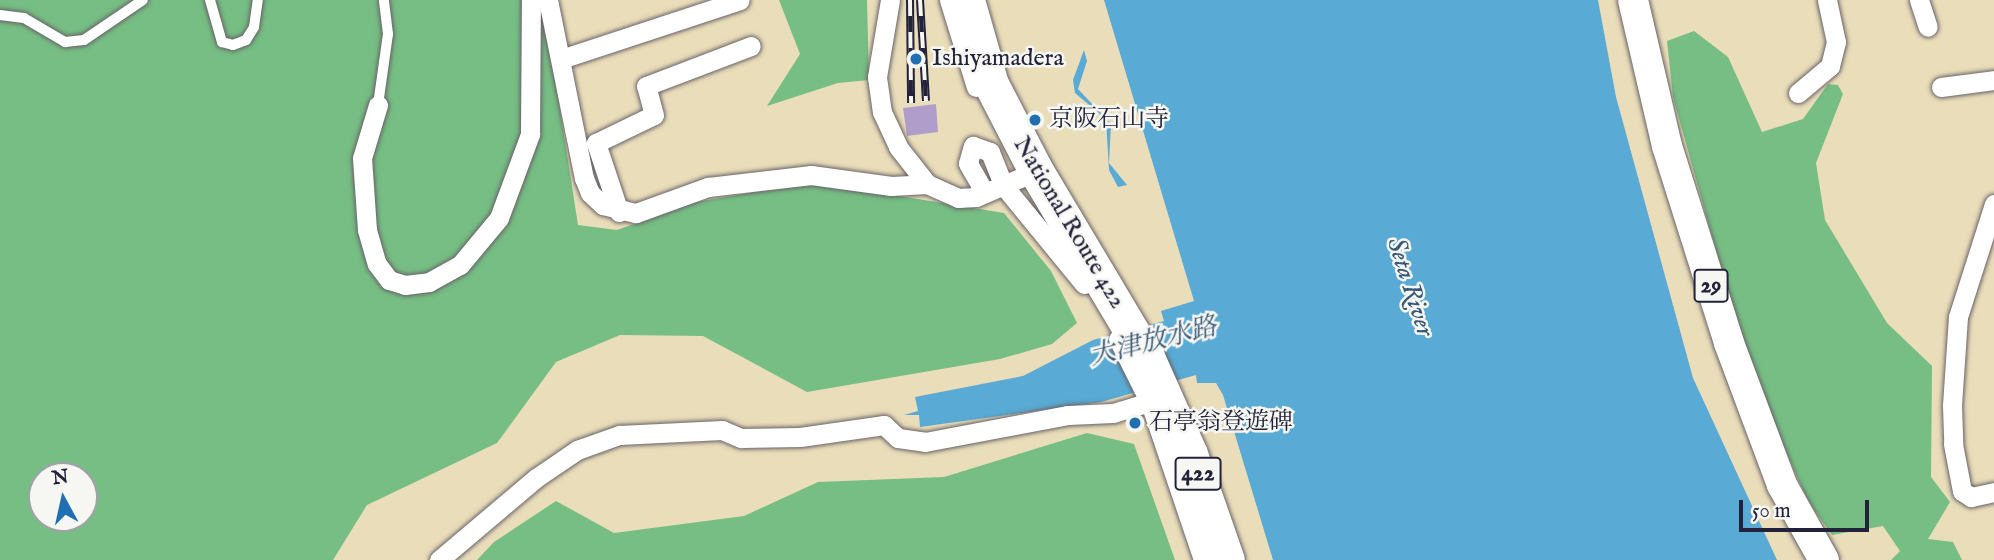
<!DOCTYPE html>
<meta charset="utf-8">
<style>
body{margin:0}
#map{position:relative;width:1994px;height:560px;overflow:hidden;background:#eaddba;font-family:"IM FELL English","Noto Serif JP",serif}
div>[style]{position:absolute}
.forest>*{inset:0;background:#76be84}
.water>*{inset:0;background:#59aad4}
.building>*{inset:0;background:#b19dca}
.roads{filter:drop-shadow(0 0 2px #686367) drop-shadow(0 0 2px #686367)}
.lane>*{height:10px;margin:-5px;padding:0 5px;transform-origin:5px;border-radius:5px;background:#fff}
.street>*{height:19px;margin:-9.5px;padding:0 9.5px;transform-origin:9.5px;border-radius:9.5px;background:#fff}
.primary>*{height:30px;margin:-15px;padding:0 15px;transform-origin:15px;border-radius:15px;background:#fff}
.highway>*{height:35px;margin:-17.5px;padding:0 17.5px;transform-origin:17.5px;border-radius:17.5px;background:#fff}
.rail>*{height:8px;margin-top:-4px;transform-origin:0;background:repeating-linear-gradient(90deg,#f6f6f2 0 16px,#22223b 0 32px);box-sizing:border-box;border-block:2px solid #22223b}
.dots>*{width:19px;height:19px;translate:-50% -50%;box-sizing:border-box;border:4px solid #f6f6f2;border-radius:50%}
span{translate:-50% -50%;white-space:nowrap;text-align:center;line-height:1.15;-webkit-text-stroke:5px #f6f6f2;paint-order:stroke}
.shield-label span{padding:2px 5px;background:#f6f6f2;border:2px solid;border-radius:5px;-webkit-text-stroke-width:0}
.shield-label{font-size:23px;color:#22223b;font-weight:700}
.poi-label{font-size:24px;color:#22223b}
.left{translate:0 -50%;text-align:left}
.street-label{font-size:24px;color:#22223b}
.water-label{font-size:26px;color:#385878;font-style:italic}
.north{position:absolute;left:28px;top:462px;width:70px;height:70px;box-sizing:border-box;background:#f6f6f2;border:2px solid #a1a1a9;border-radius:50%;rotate:352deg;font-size:19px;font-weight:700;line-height:28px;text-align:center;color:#22223b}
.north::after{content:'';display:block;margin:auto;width:24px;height:32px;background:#1f6fb2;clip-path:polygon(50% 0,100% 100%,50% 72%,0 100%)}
.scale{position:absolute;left:1739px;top:500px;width:130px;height:32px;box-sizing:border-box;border:4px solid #22223b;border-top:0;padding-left:9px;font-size:21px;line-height:24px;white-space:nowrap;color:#22223b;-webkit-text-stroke:5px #f6f6f2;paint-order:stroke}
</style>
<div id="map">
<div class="forest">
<div style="clip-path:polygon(evenodd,0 0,543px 0,578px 225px,617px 230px,696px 202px,813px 182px,1004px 213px,1051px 271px,1077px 323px,1052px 344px,1000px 359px,807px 392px,703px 336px,620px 335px,556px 362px,497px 443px,367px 505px,333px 560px,0 560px,0 0,42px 476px,84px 476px,84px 518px,42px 518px,42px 476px)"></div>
<div style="clip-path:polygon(779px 0,867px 0,869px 80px,838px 83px,767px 106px,800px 54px)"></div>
<div style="clip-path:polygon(1694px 31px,1728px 57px,1762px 132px,1803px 119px,1828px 84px,1838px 85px,1843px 94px,1816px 163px,1825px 220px,1887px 323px,1932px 366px,1931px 477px,1950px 502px,1928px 539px,1953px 542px,1962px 560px,1891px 560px,1900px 551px,1883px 526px,1832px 535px,1808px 501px,1774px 425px,1731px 304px,1673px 97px,1667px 41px)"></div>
<div style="clip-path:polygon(1087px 433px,1134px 444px,1175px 560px,477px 560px,494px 542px,556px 501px,614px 533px,744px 516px,818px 482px,944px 477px)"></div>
</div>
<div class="water">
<div style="clip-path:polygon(1104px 0,1598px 0,1616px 97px,1693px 378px,1777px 560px,1273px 560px,1223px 395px,1216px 383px,1197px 383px,1196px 375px,1101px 402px,920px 427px,919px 415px,904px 415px,918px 411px,915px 397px,1023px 376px,1093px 340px,1164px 321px,1161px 311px,1194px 301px)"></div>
<div style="clip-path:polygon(1084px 50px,1087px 61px,1078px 89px,1111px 124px,1109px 163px,1127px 185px,1118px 187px,1109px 170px,1106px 119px,1075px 93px,1073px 80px)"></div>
</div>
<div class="building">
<div style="clip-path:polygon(936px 104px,938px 132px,907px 136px,903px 108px)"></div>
</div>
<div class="roads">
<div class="lane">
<div style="left:210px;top:0;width:44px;rotate:74.1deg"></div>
<div style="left:222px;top:42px;width:11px;rotate:15deg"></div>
<div style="left:233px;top:45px;width:14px;rotate:-21deg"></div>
<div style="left:246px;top:40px;width:15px;rotate:-58deg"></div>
<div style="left:254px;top:27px;width:27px;rotate:-82deg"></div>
<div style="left:0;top:15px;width:24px;rotate:7deg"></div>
<div style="left:24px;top:18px;width:48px;rotate:30.3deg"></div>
<div style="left:65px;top:42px;width:19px;rotate:-6deg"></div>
<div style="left:84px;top:40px;width:71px;rotate:-34.1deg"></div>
<div style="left:378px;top:105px;width:72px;rotate:-82deg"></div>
<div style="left:388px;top:34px;width:34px;rotate:-97deg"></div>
</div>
<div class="street">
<div style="left:548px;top:0;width:182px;rotate:78.6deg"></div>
<div style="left:584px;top:178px;width:16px;rotate:68deg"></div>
<div style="left:590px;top:193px;width:18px;rotate:43deg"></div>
<div style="left:603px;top:205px;width:34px;rotate:14deg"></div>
<div style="left:636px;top:213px;width:77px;rotate:-19.9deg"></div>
<div style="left:708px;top:187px;width:104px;rotate:-6.6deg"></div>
<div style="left:811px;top:175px;width:81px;rotate:7.8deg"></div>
<div style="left:891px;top:186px;width:36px;rotate:-3deg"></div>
<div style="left:890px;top:0;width:78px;rotate:99.6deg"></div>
<div style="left:877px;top:77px;width:35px;rotate:82deg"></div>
<div style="left:882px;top:112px;width:38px;rotate:65deg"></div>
<div style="left:898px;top:147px;width:47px;rotate:51.9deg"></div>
<div style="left:927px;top:184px;width:34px;rotate:24deg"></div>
<div style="left:958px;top:198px;width:18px;rotate:-3deg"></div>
<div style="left:976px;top:197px;width:65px;rotate:-23.4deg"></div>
<div style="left:949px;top:0;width:91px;rotate:72.8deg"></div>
<div style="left:1919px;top:0;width:28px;rotate:72deg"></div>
<div style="left:561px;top:59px;width:188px;rotate:-18.2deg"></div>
<div style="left:1941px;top:87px;width:53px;rotate:-7.5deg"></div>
<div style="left:1798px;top:93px;width:42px;rotate:-40.2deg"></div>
<div style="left:1830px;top:66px;width:25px;rotate:-76deg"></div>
<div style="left:1836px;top:42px;width:43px;rotate:-102.1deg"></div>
<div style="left:378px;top:105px;width:55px;rotate:106.8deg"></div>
<div style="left:362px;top:158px;width:72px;rotate:86deg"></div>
<div style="left:367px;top:230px;width:35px;rotate:74deg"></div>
<div style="left:377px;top:264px;width:20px;rotate:53deg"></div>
<div style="left:389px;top:280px;width:17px;rotate:17deg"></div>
<div style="left:405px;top:285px;width:24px;rotate:-7deg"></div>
<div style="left:429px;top:282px;width:35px;rotate:-29deg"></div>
<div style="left:460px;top:265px;width:61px;rotate:-50.3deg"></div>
<div style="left:499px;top:218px;width:90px;rotate:-69.7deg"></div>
<div style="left:530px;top:134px;width:134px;rotate:-89.6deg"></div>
<div style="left:985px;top:193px;width:34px;rotate:-120deg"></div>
<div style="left:968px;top:163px;width:18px;rotate:-74deg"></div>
<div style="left:973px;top:146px;width:18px;rotate:19deg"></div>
<div style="left:990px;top:152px;width:35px;rotate:68deg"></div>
<div style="left:1003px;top:185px;width:128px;rotate:50.7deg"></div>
<div style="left:1994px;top:204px;width:119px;rotate:107.7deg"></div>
<div style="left:1958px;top:317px;width:89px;rotate:93.9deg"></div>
<div style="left:1952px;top:406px;width:38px;rotate:88deg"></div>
<div style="left:1953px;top:444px;width:48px;rotate:79.2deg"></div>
<div style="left:1962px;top:491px;width:11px;rotate:34deg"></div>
<div style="left:1971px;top:497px;width:24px;rotate:-12deg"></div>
<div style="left:619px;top:212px;width:73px;rotate:-108.4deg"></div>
<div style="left:596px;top:143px;width:64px;rotate:-25.8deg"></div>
<div style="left:654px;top:115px;width:30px;rotate:-105deg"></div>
<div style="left:646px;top:86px;width:112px;rotate:-20.9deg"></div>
<div style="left:1118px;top:339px;width:72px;rotate:63.4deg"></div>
<div style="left:1150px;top:403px;width:166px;rotate:71.3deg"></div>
<div style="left:439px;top:560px;width:127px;rotate:-40.2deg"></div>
<div style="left:536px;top:478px;width:50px;rotate:-34.3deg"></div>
<div style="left:577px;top:450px;width:45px;rotate:-19.7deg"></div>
<div style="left:619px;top:435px;width:103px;rotate:-2.8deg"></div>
<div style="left:722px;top:430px;width:21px;rotate:23deg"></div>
<div style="left:741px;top:438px;width:59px;rotate:-1deg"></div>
<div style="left:800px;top:437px;width:85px;rotate:-8.1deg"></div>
<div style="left:884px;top:425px;width:19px;rotate:43deg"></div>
<div style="left:898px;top:438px;width:27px;rotate:8deg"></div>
<div style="left:925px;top:442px;width:146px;rotate:-10.7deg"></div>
<div style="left:1068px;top:415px;width:45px;rotate:-2.5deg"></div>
<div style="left:1113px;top:413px;width:55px;rotate:-16.8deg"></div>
</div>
<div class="primary">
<div style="left:1633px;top:0;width:150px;rotate:76.9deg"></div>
<div style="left:1667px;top:146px;width:207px;rotate:72.5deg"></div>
<div style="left:1729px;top:343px;width:152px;rotate:69.5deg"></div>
<div style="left:1782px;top:485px;width:86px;rotate:60.8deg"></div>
</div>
<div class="highway">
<div style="left:967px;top:0;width:87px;rotate:74.1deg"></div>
<div style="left:991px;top:84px;width:98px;rotate:62.7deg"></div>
<div style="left:1036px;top:171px;width:217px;rotate:59.2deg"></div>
<div style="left:1147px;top:357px;width:106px;rotate:66.1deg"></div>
<div style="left:1190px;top:454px;width:112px;rotate:70.8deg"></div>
</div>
</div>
<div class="rail">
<div style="left:910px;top:0;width:103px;rotate:89.4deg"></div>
<div style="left:920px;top:0;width:101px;rotate:86.6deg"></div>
</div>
<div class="dots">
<div style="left:916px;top:59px;background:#1f6fb2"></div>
<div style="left:1035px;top:120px;background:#1f6fb2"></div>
<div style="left:1135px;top:423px;background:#1f6fb2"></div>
</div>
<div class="shield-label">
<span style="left:1711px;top:286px">29</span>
<span style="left:1198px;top:474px">422</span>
</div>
<div class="poi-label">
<span class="left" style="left:932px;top:59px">Ishiyamadera</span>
<span class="left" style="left:1049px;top:120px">京阪石山寺</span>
<span class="left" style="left:1149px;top:423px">石亭翁登遊碑</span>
</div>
<div class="street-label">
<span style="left:1069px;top:223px;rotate:59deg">National Route 422</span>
</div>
<div class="water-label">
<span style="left:1410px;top:287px;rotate:72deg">Seta River</span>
<span style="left:1153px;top:342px;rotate:-14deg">大津放水路</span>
</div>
<div class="north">N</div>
<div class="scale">50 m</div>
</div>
